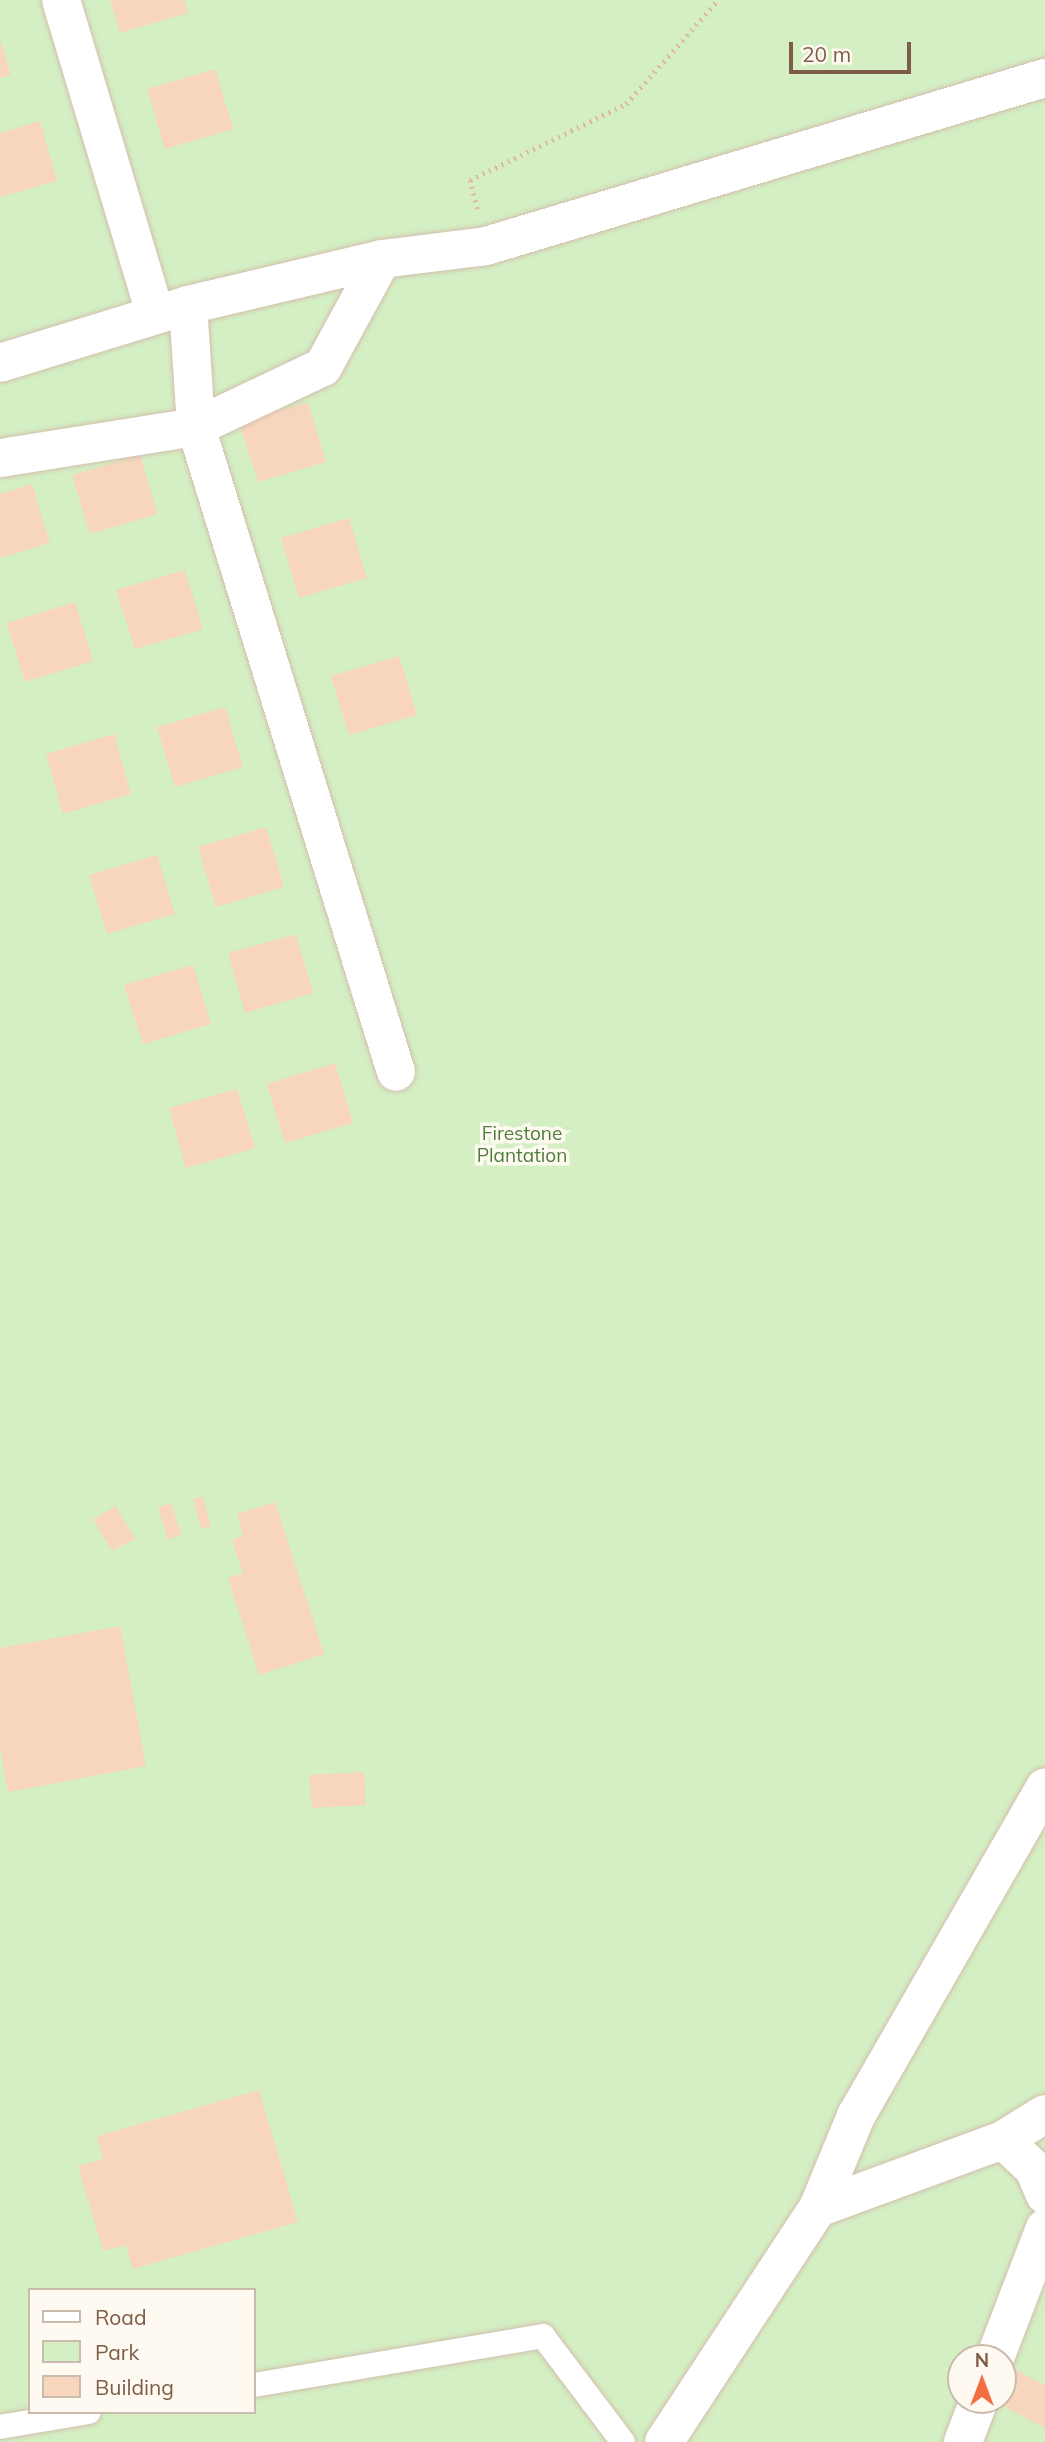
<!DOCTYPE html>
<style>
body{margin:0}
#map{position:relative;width:1045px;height:2442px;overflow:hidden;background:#fff7e8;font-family:Mulish,sans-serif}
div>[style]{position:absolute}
.green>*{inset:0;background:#d4efc4}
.building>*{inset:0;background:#f7d6bd}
.path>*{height:4.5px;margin-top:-2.25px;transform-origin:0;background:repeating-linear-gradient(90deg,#deb99e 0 2px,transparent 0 7px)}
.roads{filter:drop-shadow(0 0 2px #d3beac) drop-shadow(0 0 2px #d3beac)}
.lane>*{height:24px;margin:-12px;padding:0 12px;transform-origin:12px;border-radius:12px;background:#fff}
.street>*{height:38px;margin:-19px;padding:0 19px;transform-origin:19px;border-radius:19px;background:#fff}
.secondary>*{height:38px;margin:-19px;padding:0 19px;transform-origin:19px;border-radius:19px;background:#fff}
span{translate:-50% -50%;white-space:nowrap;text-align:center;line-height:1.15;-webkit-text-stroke:7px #fffaf1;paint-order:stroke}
.park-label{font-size:19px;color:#4d7e3c}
.legend{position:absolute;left:28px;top:2288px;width:228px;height:126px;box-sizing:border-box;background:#fffaf1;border:2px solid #cbbbad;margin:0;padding:9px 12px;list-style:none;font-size:21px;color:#7d5c48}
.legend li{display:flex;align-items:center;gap:14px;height:35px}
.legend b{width:35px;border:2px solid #cbbbad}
.north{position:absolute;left:947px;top:2344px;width:70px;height:70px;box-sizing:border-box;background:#fffaf1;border:2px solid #cbbbad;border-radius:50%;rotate:0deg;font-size:19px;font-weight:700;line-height:28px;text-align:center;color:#7d5c48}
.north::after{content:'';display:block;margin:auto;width:24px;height:32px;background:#f56e41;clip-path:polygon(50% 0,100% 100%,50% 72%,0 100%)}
.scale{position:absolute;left:789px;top:42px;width:122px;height:32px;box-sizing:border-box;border:4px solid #7d5c48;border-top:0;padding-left:9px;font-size:21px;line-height:24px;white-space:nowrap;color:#7d5c48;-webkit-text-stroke:5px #fffaf1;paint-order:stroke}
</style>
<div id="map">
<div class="green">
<div style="clip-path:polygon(evenodd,0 0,1045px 0,1045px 2442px,0 2442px,0 0,30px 2290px,254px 2290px,254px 2412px,30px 2412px,30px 2290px,0 0,961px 2358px,1003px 2358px,1003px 2400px,961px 2400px,961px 2358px)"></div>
</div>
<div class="building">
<div style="clip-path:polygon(110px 0,184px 0,188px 13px,120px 33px)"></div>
<div style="clip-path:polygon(0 40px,11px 75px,0 78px)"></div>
<div style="clip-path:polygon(215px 69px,233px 129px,165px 149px,147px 89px)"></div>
<div style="clip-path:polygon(40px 121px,57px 181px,0 197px,0 133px)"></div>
<div style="clip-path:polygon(308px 402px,326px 462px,258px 482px,239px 422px)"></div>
<div style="clip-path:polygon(140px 455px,158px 514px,90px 534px,72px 475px)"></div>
<div style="clip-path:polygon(32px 484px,50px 543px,0 558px,0 494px)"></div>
<div style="clip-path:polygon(349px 518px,367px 578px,299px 598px,281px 538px)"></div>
<div style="clip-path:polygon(185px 570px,203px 629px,135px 649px,116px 590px)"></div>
<div style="clip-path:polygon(75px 602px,93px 661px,25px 682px,7px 623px)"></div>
<div style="clip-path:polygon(399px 656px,417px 715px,349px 735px,331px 676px)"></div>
<div style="clip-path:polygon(225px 707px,243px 767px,175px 787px,157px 727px)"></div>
<div style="clip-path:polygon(114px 734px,131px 794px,63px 814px,46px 754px)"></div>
<div style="clip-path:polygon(266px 827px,284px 887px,216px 907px,198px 847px)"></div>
<div style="clip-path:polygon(157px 855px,175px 914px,107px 934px,89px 875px)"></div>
<div style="clip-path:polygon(296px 934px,313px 993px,245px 1013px,228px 953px)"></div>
<div style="clip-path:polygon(193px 965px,211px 1024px,143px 1044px,124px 985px)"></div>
<div style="clip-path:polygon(335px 1063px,353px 1123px,285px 1143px,267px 1084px)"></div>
<div style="clip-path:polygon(237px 1089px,255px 1148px,186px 1168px,169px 1108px)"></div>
<div style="clip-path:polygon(203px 1497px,211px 1527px,201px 1529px,193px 1499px)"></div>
<div style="clip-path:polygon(275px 1502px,324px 1654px,259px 1675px,228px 1578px,243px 1573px,232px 1540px,243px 1536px,237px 1514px)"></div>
<div style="clip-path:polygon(171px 1503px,181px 1535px,168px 1540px,158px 1507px)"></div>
<div style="clip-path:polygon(116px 1506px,135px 1539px,112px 1551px,93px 1519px)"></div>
<div style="clip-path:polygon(120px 1626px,146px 1766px,8px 1792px,0 1747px,0 1648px)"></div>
<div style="clip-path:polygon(364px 1772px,366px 1805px,312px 1808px,309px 1775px)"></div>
<div style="clip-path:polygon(259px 2090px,298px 2222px,133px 2269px,126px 2245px,103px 2251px,78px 2166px,103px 2159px,97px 2136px)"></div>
<div style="clip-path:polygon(1014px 2369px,1045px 2385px,1045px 2428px,997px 2403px,1003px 2400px)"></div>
</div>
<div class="path">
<div style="left:477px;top:209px;width:30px;rotate:-104deg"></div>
<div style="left:470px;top:180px;width:174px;rotate:-26deg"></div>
<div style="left:626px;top:104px;width:139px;rotate:-48.5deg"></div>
</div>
<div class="roads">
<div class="lane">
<div style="left:254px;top:2385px;width:293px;rotate:-9.6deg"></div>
<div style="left:543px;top:2336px;width:133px;rotate:53deg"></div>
<div style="left:0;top:2427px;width:90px;rotate:-9.6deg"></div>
</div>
<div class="street">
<div style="left:61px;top:0;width:327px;rotate:73.3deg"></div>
<div style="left:188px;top:305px;width:122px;rotate:86.2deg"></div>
<div style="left:196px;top:427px;width:675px;rotate:72.77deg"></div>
<div style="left:0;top:458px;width:198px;rotate:-9deg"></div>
<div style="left:196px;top:427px;width:140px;rotate:-25.3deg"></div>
<div style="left:323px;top:367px;width:123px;rotate:-61.4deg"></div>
<div style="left:1003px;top:2140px;width:42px;rotate:43.1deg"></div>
<div style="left:1034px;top:2169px;width:28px;rotate:67deg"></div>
<div style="left:818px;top:2208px;width:197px;rotate:-20.2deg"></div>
<div style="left:1003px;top:2140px;width:49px;rotate:-31.8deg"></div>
<div style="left:995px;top:2358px;width:139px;rotate:-69deg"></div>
<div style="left:664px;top:2442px;width:280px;rotate:-56.7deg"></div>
<div style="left:818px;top:2208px;width:100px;rotate:-67.6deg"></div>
<div style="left:856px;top:2116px;width:379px;rotate:-60.1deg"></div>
<div style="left:963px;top:2442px;width:45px;rotate:-69.1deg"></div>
</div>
<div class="secondary">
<div style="left:0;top:363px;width:197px;rotate:-17.1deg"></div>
<div style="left:188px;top:305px;width:199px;rotate:-13.3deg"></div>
<div style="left:382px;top:259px;width:105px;rotate:-7.1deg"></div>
<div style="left:486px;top:246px;width:584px;rotate:-16.73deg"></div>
</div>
</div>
<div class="park-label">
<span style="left:522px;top:1145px">Firestone<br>Plantation</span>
</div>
<ul class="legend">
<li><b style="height:9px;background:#fff"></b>Road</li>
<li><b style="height:19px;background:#d4efc4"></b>Park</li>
<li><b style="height:19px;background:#f7d6bd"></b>Building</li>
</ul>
<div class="north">N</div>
<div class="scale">20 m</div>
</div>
